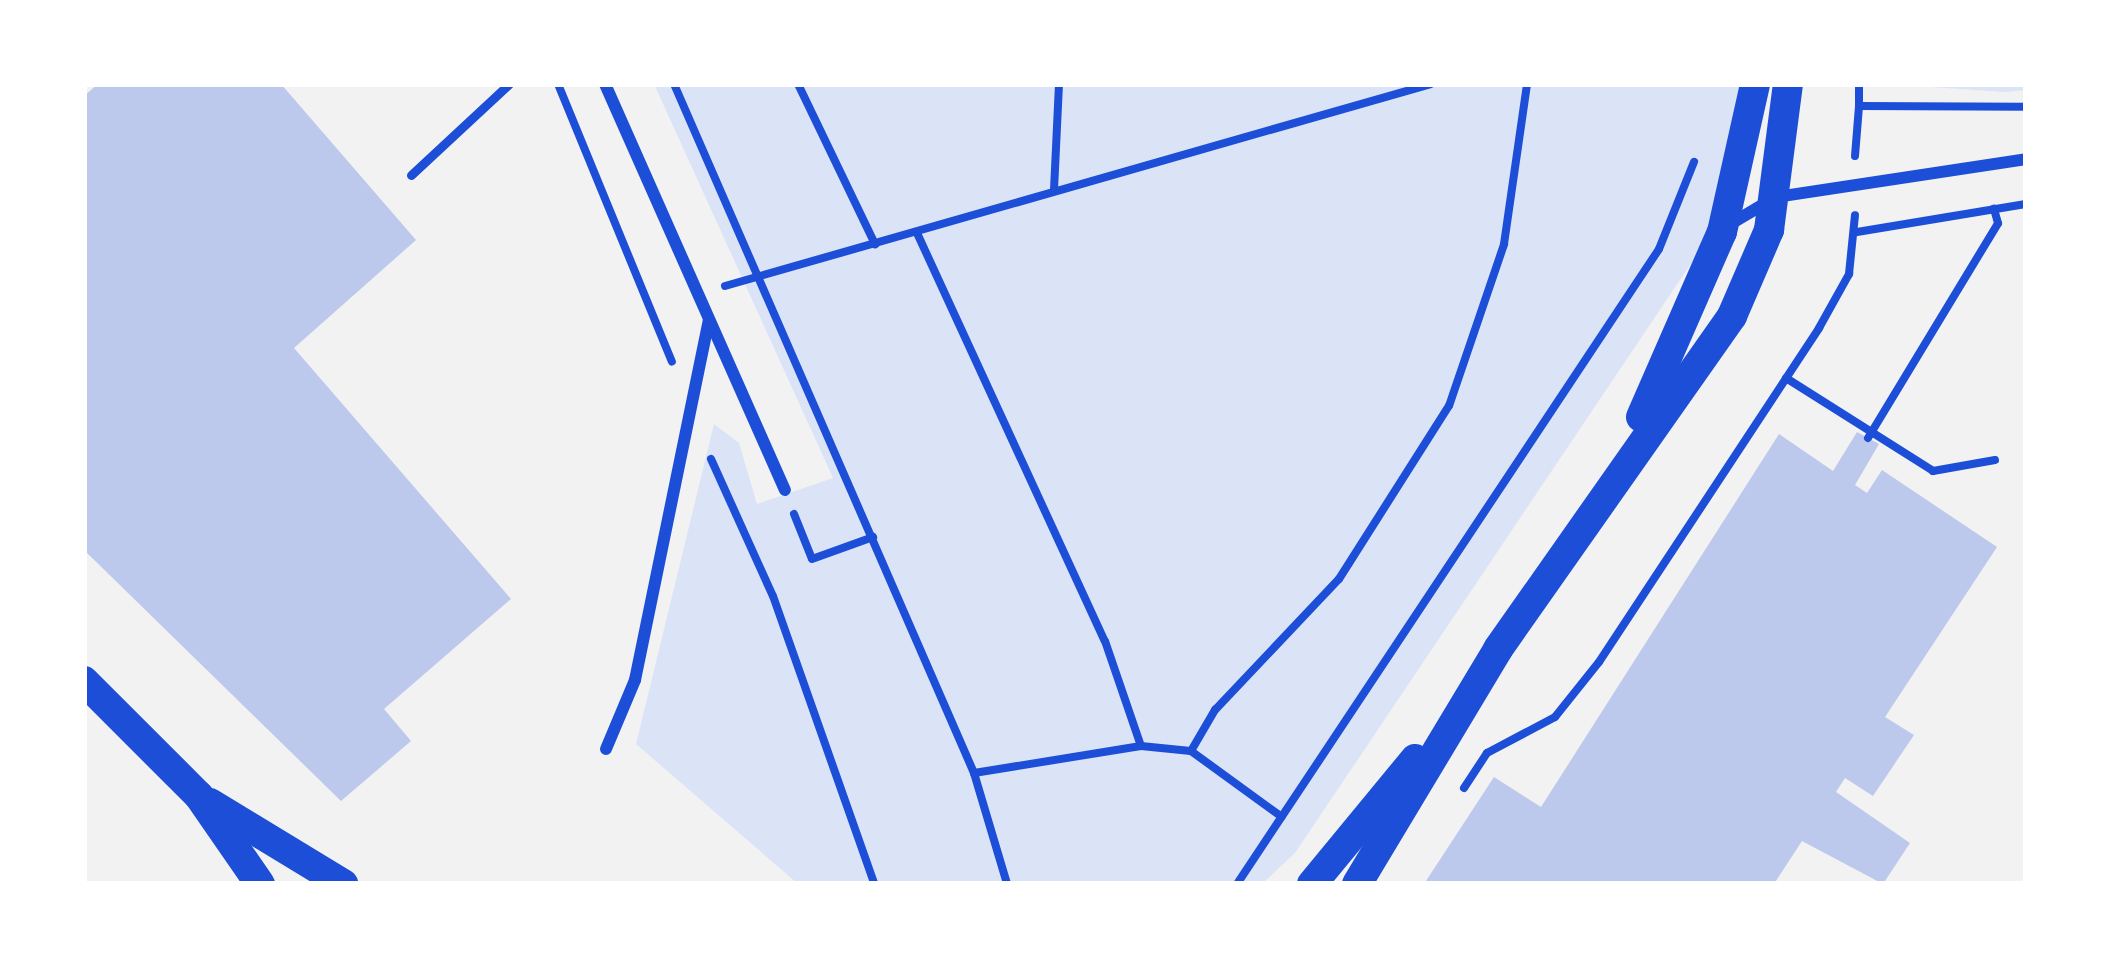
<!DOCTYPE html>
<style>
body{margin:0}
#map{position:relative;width:2110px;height:968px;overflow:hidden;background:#f2f2f2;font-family:"Varela Round",sans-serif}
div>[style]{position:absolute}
.green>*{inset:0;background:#dbe4f7}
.building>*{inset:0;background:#bdc9ec}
.path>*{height:8px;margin:-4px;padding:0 4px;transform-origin:4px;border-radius:4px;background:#1d4ed8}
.service>*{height:9px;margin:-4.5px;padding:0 4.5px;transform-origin:4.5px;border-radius:4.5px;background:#1d4ed8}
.minor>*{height:12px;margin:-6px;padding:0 6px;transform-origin:6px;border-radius:6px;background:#1d4ed8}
.primary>*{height:30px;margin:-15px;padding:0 15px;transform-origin:15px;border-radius:15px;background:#1d4ed8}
span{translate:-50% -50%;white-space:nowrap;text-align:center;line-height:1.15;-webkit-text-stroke:9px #fff;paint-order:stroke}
.frame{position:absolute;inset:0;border:87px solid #fff;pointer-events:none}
</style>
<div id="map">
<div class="green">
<div style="clip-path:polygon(654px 84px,1747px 84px,1727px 210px,1295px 853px,1262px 884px,798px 884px,636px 744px,714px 424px,739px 443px,757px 504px,833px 478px)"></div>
<div style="clip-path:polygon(1884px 84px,2026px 84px,2026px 90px,2005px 92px)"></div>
</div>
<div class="building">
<div style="clip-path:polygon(98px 84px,281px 84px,416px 240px,294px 348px,511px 599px,384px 709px,411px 741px,341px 801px,84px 550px,84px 96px)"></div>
<div style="clip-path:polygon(1857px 432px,1879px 444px,1855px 485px,1867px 493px,1882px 470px,1997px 547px,1885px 717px,1914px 735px,1873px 796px,1845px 778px,1836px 792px,1910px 843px,1883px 884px,1802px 841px,1774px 884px,1424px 884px,1494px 777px,1541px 807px,1779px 434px,1833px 471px)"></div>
</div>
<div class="path">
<div style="left:558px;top:84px;width:300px;rotate:67.7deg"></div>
<div style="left:674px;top:84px;width:751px;rotate:66.47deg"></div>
<div style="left:974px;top:773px;width:116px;rotate:73.4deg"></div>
<div style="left:798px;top:84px;width:178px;rotate:64.3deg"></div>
<div style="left:1859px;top:84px;width:22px;rotate:90deg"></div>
<div style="left:1859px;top:106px;width:167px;rotate:0.3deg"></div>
<div style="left:1855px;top:156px;width:50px;rotate:-85.4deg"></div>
<div style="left:1054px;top:190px;width:106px;rotate:-87.3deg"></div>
<div style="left:1857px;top:232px;width:171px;rotate:-9.4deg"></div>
<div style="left:917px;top:233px;width:449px;rotate:65.3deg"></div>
<div style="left:1105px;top:641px;width:111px;rotate:71.1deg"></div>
<div style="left:1141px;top:746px;width:50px;rotate:5.7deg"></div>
<div style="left:1191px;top:751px;width:48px;rotate:-59.7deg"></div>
<div style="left:1215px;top:710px;width:180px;rotate:-46.6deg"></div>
<div style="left:1339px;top:579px;width:205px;rotate:-57.6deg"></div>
<div style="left:1449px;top:406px;width:171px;rotate:-71.2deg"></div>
<div style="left:1504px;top:244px;width:162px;rotate:-81.8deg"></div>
<div style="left:725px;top:286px;width:734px;rotate:-15.97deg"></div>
<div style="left:1786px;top:378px;width:174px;rotate:32.3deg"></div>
<div style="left:1933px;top:471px;width:63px;rotate:-10.1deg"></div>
<div style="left:1868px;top:438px;width:251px;rotate:-58.8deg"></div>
<div style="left:1998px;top:223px;width:15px;rotate:-106deg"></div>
<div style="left:711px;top:459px;width:150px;rotate:65.7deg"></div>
<div style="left:773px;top:596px;width:304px;rotate:70.6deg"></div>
<div style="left:794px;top:514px;width:48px;rotate:68.2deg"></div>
<div style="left:812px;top:559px;width:65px;rotate:-19.8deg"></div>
<div style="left:1191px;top:751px;width:112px;rotate:36deg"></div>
<div style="left:974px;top:773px;width:169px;rotate:-9.2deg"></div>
<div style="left:1464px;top:788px;width:42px;rotate:-56.7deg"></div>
<div style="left:1487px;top:753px;width:77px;rotate:-27.9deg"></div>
<div style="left:1555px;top:717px;width:70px;rotate:-51.3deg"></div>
<div style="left:1599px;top:662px;width:400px;rotate:-56.6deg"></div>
<div style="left:1819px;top:328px;width:62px;rotate:-60.9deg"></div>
<div style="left:1849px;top:274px;width:59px;rotate:-84.2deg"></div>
<div style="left:1237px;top:884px;width:762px;rotate:-56.39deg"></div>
<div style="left:1659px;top:249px;width:94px;rotate:-68.1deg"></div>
</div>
<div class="service">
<div style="left:411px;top:175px;width:134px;rotate:-42.9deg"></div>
</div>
<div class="minor">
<div style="left:605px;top:84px;width:444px;rotate:66.1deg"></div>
<div style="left:1732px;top:223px;width:51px;rotate:-30.6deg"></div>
<div style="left:1776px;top:197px;width:253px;rotate:-8.6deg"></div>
<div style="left:606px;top:749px;width:75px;rotate:-67.2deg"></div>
<div style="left:635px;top:680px;width:367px;rotate:-78.4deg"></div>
</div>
<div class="primary">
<div style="left:1641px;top:417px;width:202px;rotate:-66.4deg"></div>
<div style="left:1722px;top:232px;width:152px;rotate:-77.4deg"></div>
<div style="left:84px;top:681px;width:163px;rotate:45deg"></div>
<div style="left:199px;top:796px;width:107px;rotate:55.3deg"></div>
<div style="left:210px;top:803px;width:156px;rotate:31.3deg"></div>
<div style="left:1312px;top:884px;width:162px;rotate:-50.5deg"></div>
<div style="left:1357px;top:884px;width:274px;rotate:-59deg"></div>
<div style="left:1498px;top:649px;width:407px;rotate:-54.9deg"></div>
<div style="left:1732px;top:316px;width:94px;rotate:-66.7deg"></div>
<div style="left:1769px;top:230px;width:147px;rotate:-82.6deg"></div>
</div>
<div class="frame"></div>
</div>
